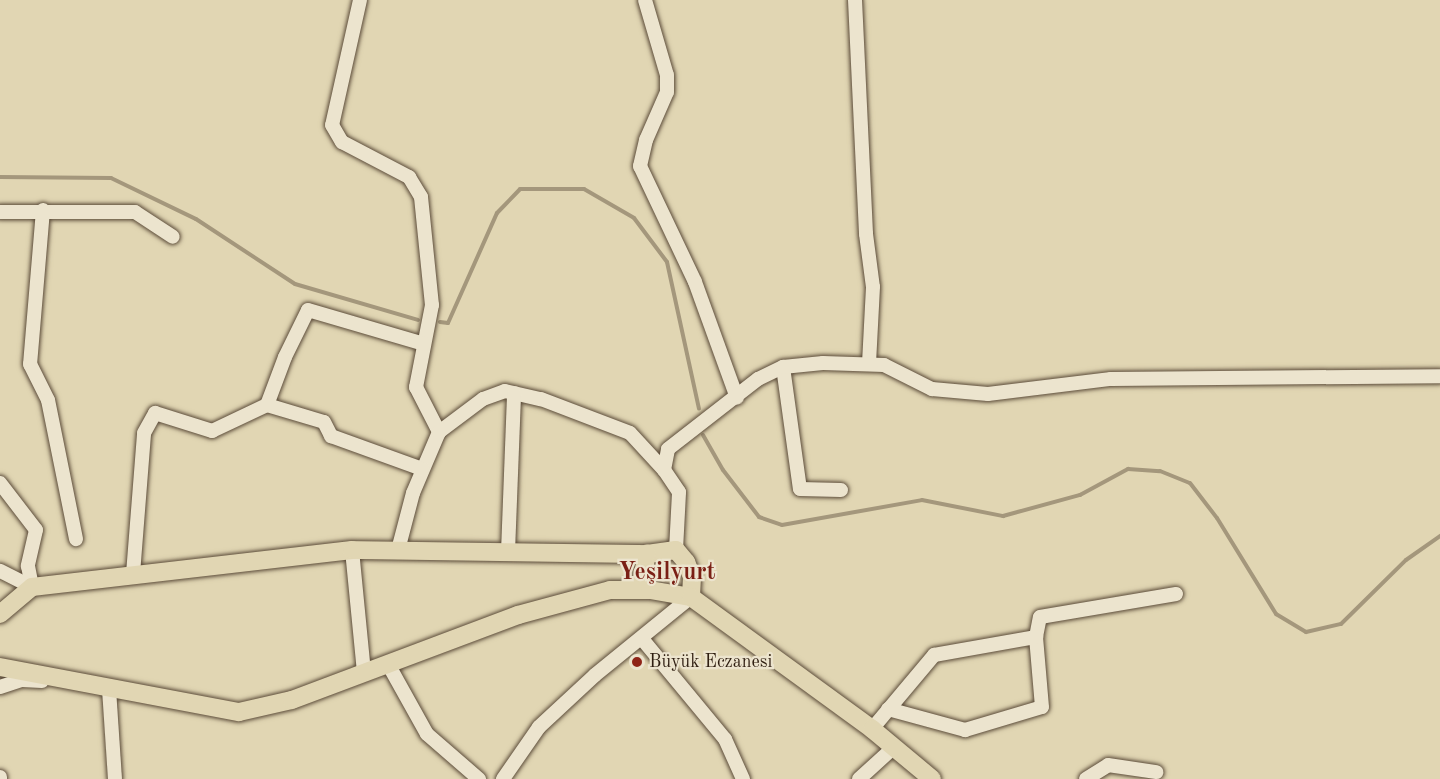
<!DOCTYPE html>
<meta charset="utf-8">
<style>
body{margin:0}
#map{position:relative;width:1440px;height:779px;overflow:hidden;background:#e1d6b3;font-family:"Old Standard TT",serif}
div>[style]{position:absolute}
.stream>*{height:4px;margin:-2px;padding:0 2px;transform-origin:2px;border-radius:2px;background:#a4977c}
.roads{filter:drop-shadow(0 0 2px #5b4b39) drop-shadow(0 0 2px #5b4b39)}
.minor>*{height:14px;margin:-7px;padding:0 7px;transform-origin:7px;border-radius:7px;background:#ece4ce}
.major>*{height:18px;margin:-9px;padding:0 9px;transform-origin:9px;border-radius:9px;background:#e1d6b3}
.dots>*{width:16px;height:16px;translate:-50% -50%;box-sizing:border-box;border:3px solid #ece4ce;border-radius:50%}
span{translate:-50% -50%;white-space:nowrap;text-align:center;line-height:1.15;-webkit-text-stroke:4.5px #ece4ce;paint-order:stroke}
.poi-label{font-size:18px;color:#2e1d10}
.left{translate:0 -50%;text-align:left}
.district-label{font-size:24px;color:#7a1f14;font-weight:700}
</style>
<div id="map">
<div class="stream">
<div style="left:0;top:177px;width:111px;rotate:0.5deg"></div>
<div style="left:111px;top:178px;width:94px;rotate:25.8deg"></div>
<div style="left:196px;top:219px;width:118px;rotate:33.3deg"></div>
<div style="left:295px;top:284px;width:128px;rotate:16.3deg"></div>
<div style="left:440px;top:322px;width:8px;rotate:7deg"></div>
<div style="left:448px;top:323px;width:120px;rotate:-66deg"></div>
<div style="left:497px;top:213px;width:33px;rotate:-46deg"></div>
<div style="left:520px;top:189px;width:64px"></div>
<div style="left:584px;top:189px;width:58px;rotate:30.1deg"></div>
<div style="left:634px;top:218px;width:55px;rotate:53.1deg"></div>
<div style="left:667px;top:262px;width:150px;rotate:77.7deg"></div>
<div style="left:703px;top:435px;width:40px;rotate:60.3deg"></div>
<div style="left:723px;top:470px;width:59px;rotate:52.5deg"></div>
<div style="left:759px;top:517px;width:24px;rotate:19deg"></div>
<div style="left:782px;top:525px;width:142px;rotate:-10.1deg"></div>
<div style="left:922px;top:500px;width:83px;rotate:11.2deg"></div>
<div style="left:1003px;top:516px;width:80px;rotate:-15.3deg"></div>
<div style="left:1080px;top:495px;width:55px;rotate:-28.4deg"></div>
<div style="left:1128px;top:469px;width:32px;rotate:4deg"></div>
<div style="left:1160px;top:471px;width:32px;rotate:22deg"></div>
<div style="left:1190px;top:483px;width:44px;rotate:52.4deg"></div>
<div style="left:1217px;top:518px;width:113px;rotate:58.4deg"></div>
<div style="left:1276px;top:614px;width:35px;rotate:31deg"></div>
<div style="left:1306px;top:632px;width:36px;rotate:-13deg"></div>
<div style="left:1341px;top:624px;width:91px;rotate:-44.6deg"></div>
<div style="left:1406px;top:560px;width:42px;rotate:-35.2deg"></div>
</div>
<div class="roads">
<div class="minor">
<div style="left:360px;top:0;width:128px;rotate:102.6deg"></div>
<div style="left:332px;top:125px;width:20px;rotate:60deg"></div>
<div style="left:342px;top:142px;width:76px;rotate:27.6deg"></div>
<div style="left:409px;top:177px;width:23px;rotate:59deg"></div>
<div style="left:421px;top:197px;width:109px;rotate:84.2deg"></div>
<div style="left:432px;top:305px;width:84px;rotate:101deg"></div>
<div style="left:416px;top:387px;width:51px;rotate:62.9deg"></div>
<div style="left:645px;top:0;width:78px;rotate:73.7deg"></div>
<div style="left:667px;top:75px;width:17px;rotate:90deg"></div>
<div style="left:667px;top:92px;width:52px;rotate:113.6deg"></div>
<div style="left:646px;top:140px;width:27px;rotate:103deg"></div>
<div style="left:640px;top:166px;width:128px;rotate:64.6deg"></div>
<div style="left:695px;top:282px;width:123px;rotate:70.1deg"></div>
<div style="left:855px;top:0;width:234px;rotate:87.3deg"></div>
<div style="left:866px;top:234px;width:53px;rotate:82.5deg"></div>
<div style="left:873px;top:287px;width:77px;rotate:93deg"></div>
<div style="left:43px;top:210px;width:155px;rotate:94.8deg"></div>
<div style="left:30px;top:364px;width:40px;rotate:63.4deg"></div>
<div style="left:48px;top:400px;width:142px;rotate:78.6deg"></div>
<div style="left:0;top:212px;width:135px"></div>
<div style="left:135px;top:212px;width:45px;rotate:33.3deg"></div>
<div style="left:783px;top:367px;width:123px;rotate:82.1deg"></div>
<div style="left:800px;top:489px;width:41px;rotate:1.4deg"></div>
<div style="left:267px;top:405px;width:51px;rotate:-69.4deg"></div>
<div style="left:285px;top:357px;width:52px;rotate:-63.9deg"></div>
<div style="left:308px;top:310px;width:121px;rotate:16.3deg"></div>
<div style="left:0;top:483px;width:59px;rotate:52.5deg"></div>
<div style="left:36px;top:530px;width:37px;rotate:103deg"></div>
<div style="left:28px;top:566px;width:21px;rotate:79deg"></div>
<div style="left:32px;top:587px;width:36px;rotate:-153deg"></div>
<div style="left:352px;top:550px;width:124px;rotate:84.4deg"></div>
<div style="left:398px;top:550px;width:59px;rotate:-75.3deg"></div>
<div style="left:413px;top:493px;width:66px;rotate:-66.9deg"></div>
<div style="left:439px;top:432px;width:55px;rotate:-36.9deg"></div>
<div style="left:483px;top:399px;width:23px;rotate:-20deg"></div>
<div style="left:505px;top:391px;width:37px;rotate:13deg"></div>
<div style="left:541px;top:399px;width:95px;rotate:20.9deg"></div>
<div style="left:630px;top:433px;width:50px;rotate:47.4deg"></div>
<div style="left:676px;top:550px;width:58px;rotate:-87deg"></div>
<div style="left:679px;top:492px;width:27px;rotate:-124deg"></div>
<div style="left:664px;top:470px;width:21px;rotate:-79deg"></div>
<div style="left:668px;top:449px;width:114px;rotate:-37.9deg"></div>
<div style="left:758px;top:379px;width:28px;rotate:-26deg"></div>
<div style="left:783px;top:367px;width:40px;rotate:-5.7deg"></div>
<div style="left:823px;top:363px;width:61px;rotate:1.9deg"></div>
<div style="left:884px;top:365px;width:54px;rotate:26.6deg"></div>
<div style="left:932px;top:389px;width:56px;rotate:5.1deg"></div>
<div style="left:988px;top:394px;width:124px;rotate:-7deg"></div>
<div style="left:1111px;top:379px;width:329px;rotate:-0.5deg"></div>
<div style="left:508px;top:552px;width:159px;rotate:-87.8deg"></div>
<div style="left:133px;top:574px;width:141px;rotate:-85.5deg"></div>
<div style="left:144px;top:433px;width:23px;rotate:-61deg"></div>
<div style="left:155px;top:413px;width:60px;rotate:17.5deg"></div>
<div style="left:212px;top:431px;width:61px;rotate:-25.3deg"></div>
<div style="left:267px;top:405px;width:59px;rotate:16.6deg"></div>
<div style="left:324px;top:422px;width:16px;rotate:63deg"></div>
<div style="left:331px;top:436px;width:97px;rotate:19.9deg"></div>
<div style="left:643px;top:640px;width:129px;rotate:50.4deg"></div>
<div style="left:725px;top:739px;width:44px;rotate:65.8deg"></div>
<div style="left:388px;top:664px;width:80px;rotate:60.9deg"></div>
<div style="left:427px;top:734px;width:69px;rotate:40.9deg"></div>
<div style="left:0;top:687px;width:23px;rotate:-18deg"></div>
<div style="left:22px;top:680px;width:20px;rotate:3deg"></div>
<div style="left:109px;top:689px;width:90px;rotate:86.2deg"></div>
<div style="left:888px;top:709px;width:80px;rotate:15.3deg"></div>
<div style="left:965px;top:730px;width:80px;rotate:-16.6deg"></div>
<div style="left:1042px;top:707px;width:70px;rotate:-94.9deg"></div>
<div style="left:1036px;top:637px;width:20px;rotate:-79deg"></div>
<div style="left:1040px;top:617px;width:138px;rotate:-9.6deg"></div>
<div style="left:872px;top:729px;width:97px;rotate:-50deg"></div>
<div style="left:934px;top:655px;width:104px;rotate:-10deg"></div>
<div style="left:0;top:777px;width:2px;rotate:90deg"></div>
<div style="left:503px;top:779px;width:63px;rotate:-55.3deg"></div>
<div style="left:539px;top:727px;width:76px;rotate:-42.9deg"></div>
<div style="left:595px;top:675px;width:124px;rotate:-39.1deg"></div>
<div style="left:859px;top:779px;width:47px;rotate:-42.4deg"></div>
<div style="left:1086px;top:779px;width:26px;rotate:-32deg"></div>
<div style="left:1108px;top:765px;width:49px;rotate:8.3deg"></div>
</div>
<div class="major">
<div style="left:650px;top:590px;width:14px;rotate:-124deg"></div>
<div style="left:642px;top:578px;width:25px;rotate:-78deg"></div>
<div style="left:647px;top:554px;width:29px;rotate:-8deg"></div>
<div style="left:676px;top:550px;width:16px;rotate:50deg"></div>
<div style="left:686px;top:562px;width:16px;rotate:68deg"></div>
<div style="left:692px;top:577px;width:20px;rotate:93deg"></div>
<div style="left:0;top:614px;width:42px;rotate:-40.2deg"></div>
<div style="left:32px;top:587px;width:322px;rotate:-6.6deg"></div>
<div style="left:352px;top:550px;width:295px;rotate:0.8deg"></div>
<div style="left:0;top:667px;width:243px;rotate:10.7deg"></div>
<div style="left:239px;top:712px;width:54px;rotate:-12.8deg"></div>
<div style="left:292px;top:700px;width:241px;rotate:-20.6deg"></div>
<div style="left:518px;top:615px;width:95px;rotate:-15.2deg"></div>
<div style="left:610px;top:590px;width:40px"></div>
<div style="left:650px;top:590px;width:42px;rotate:9.7deg"></div>
<div style="left:691px;top:597px;width:224px;rotate:36.1deg"></div>
<div style="left:872px;top:729px;width:78px;rotate:39.8deg"></div>
</div>
</div>
<div class="dots">
<div style="left:637px;top:662px;background:#8f2418"></div>
</div>
<div class="poi-label">
<span class="left" style="left:649px;top:662px">Büyük Eczanesi</span>
</div>
<div class="district-label">
<span style="left:667px;top:574px">Yeşilyurt</span>
</div>
</div>
